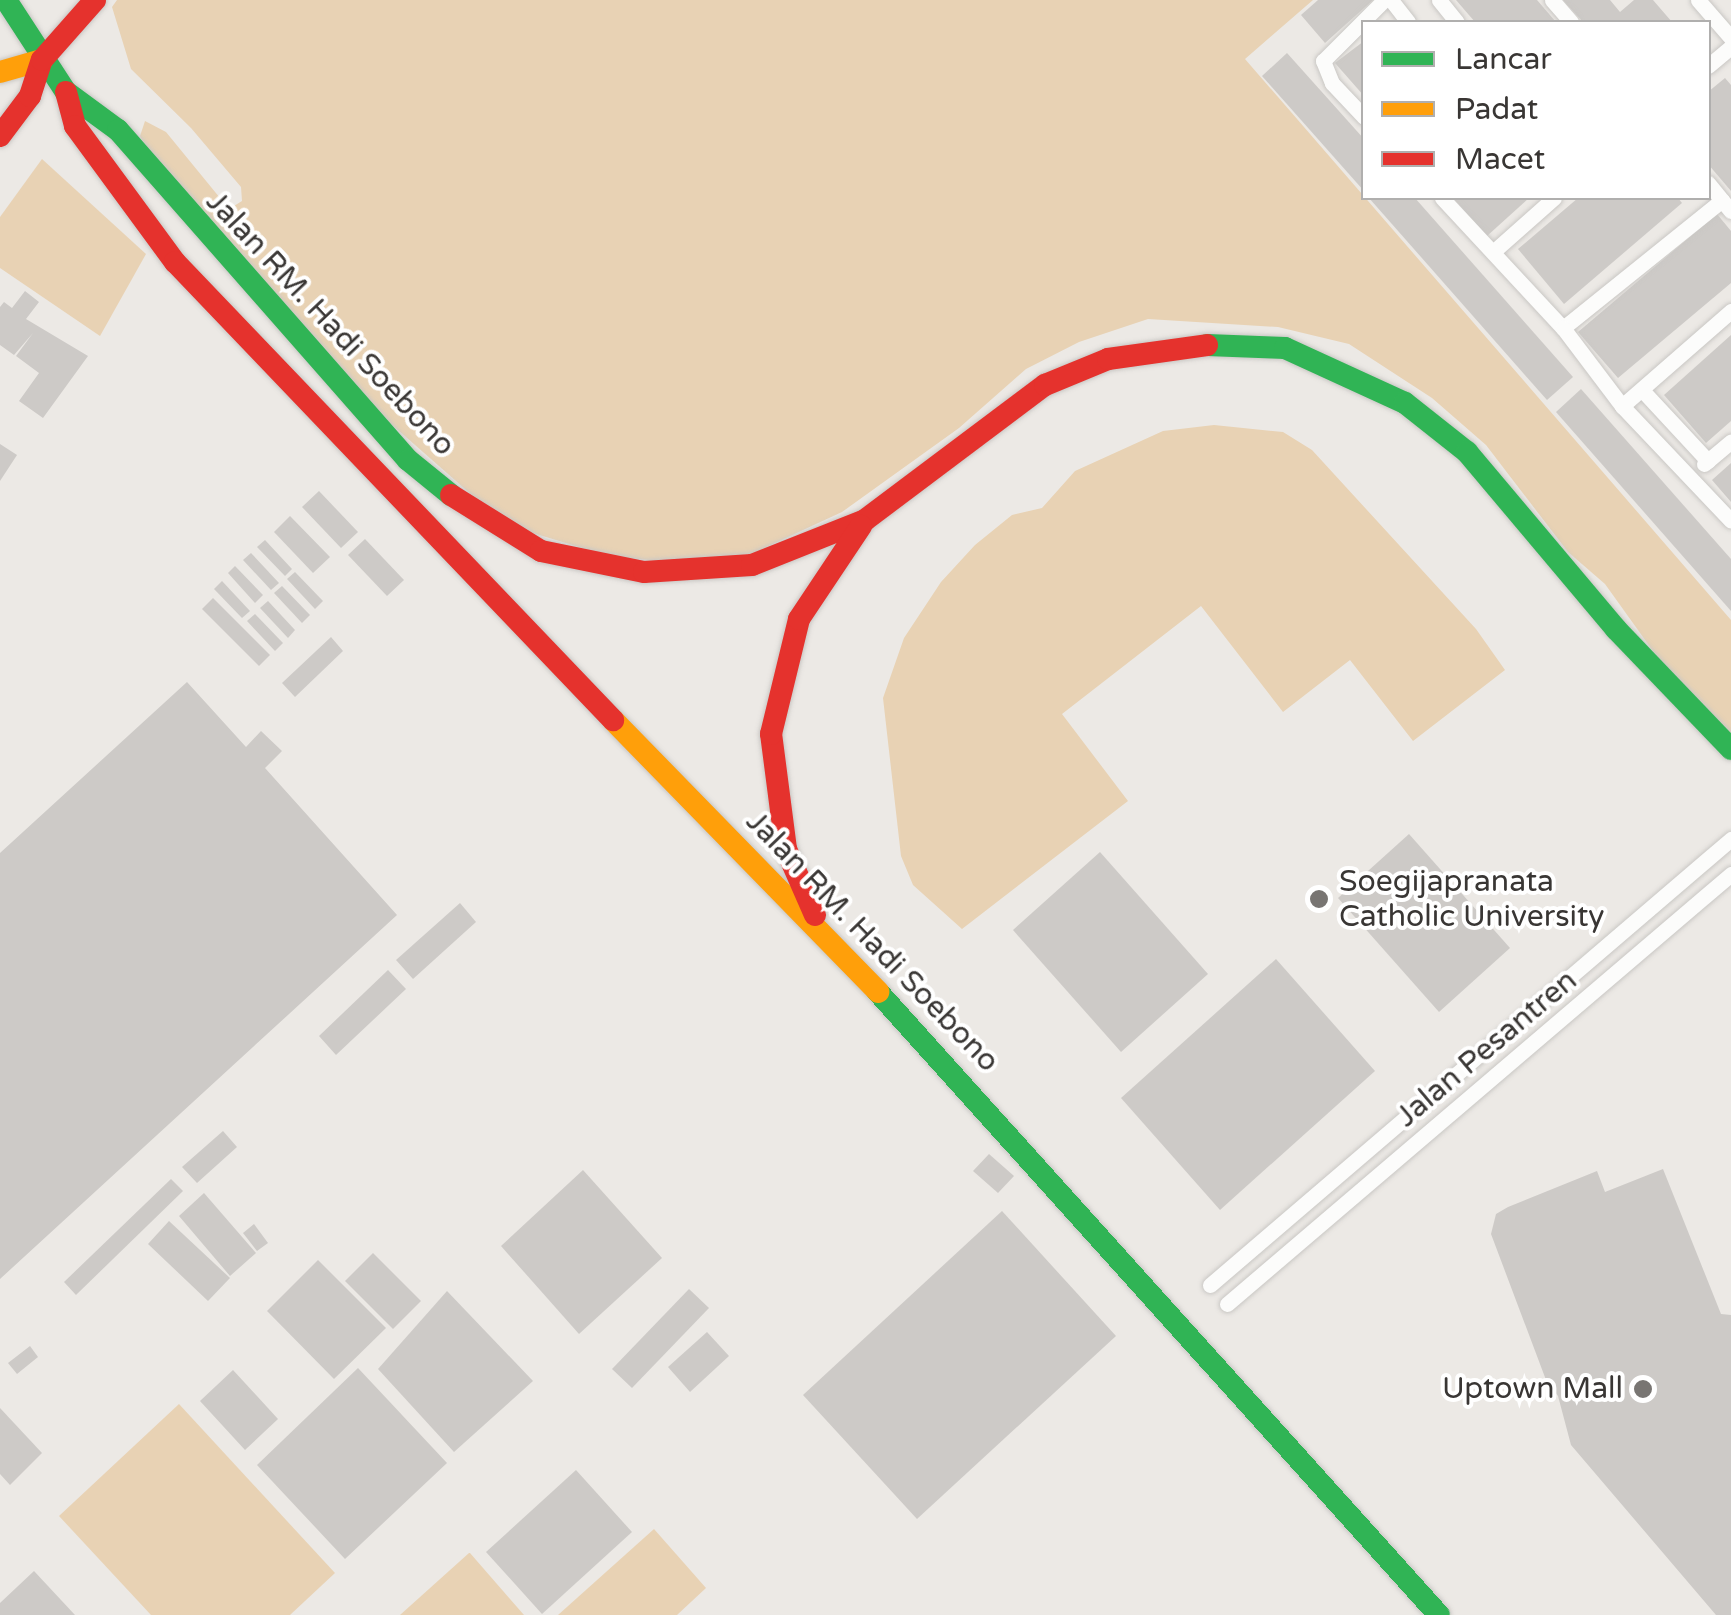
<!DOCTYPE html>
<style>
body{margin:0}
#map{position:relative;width:1731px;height:1615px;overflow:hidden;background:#ece9e5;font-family:"Varela Round",sans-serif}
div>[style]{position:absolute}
.green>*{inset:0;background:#e8d2b4}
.building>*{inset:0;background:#cdcac7}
.roads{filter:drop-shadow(0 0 2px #c9c7c4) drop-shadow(0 0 2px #c9c7c4)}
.street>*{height:15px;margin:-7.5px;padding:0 7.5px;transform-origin:7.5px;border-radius:7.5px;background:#fcfcfb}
.fast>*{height:22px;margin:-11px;padding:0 11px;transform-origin:11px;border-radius:11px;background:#30b455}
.slow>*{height:22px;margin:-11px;padding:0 11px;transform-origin:11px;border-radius:11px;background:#ff9f0a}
.jam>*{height:22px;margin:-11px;padding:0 11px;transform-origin:11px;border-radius:11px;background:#e5322d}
.dots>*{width:28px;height:28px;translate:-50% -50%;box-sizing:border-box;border:5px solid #fff;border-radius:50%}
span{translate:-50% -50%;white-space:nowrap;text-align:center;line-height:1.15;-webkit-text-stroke:8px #fff;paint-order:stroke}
.street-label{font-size:30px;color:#393634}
.poi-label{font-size:30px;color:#393634}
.left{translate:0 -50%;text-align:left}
.right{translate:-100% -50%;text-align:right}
.legend{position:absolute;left:1361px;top:20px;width:350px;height:180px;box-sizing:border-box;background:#fff;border:2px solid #b0afae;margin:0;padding:12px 18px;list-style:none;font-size:30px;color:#393634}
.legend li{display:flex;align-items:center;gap:20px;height:50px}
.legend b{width:50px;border:2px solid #b0afae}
</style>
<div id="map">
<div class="green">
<div style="clip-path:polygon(117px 0,1313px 0,1245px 59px,1731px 620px,1731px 734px,1658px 658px,1605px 584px,1568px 552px,1486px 445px,1432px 398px,1349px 344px,1278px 327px,1148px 319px,1079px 342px,1026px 369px,959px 428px,842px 512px,745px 557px,699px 565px,609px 556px,506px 525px,390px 423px,156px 163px,140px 136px,145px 121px,166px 132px,229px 209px,242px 201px,241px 187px,191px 128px,131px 69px,112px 7px)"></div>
<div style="clip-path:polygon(42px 159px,146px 254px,100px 336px,0 268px,0 217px)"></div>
<div style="clip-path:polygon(1214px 425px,1283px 432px,1312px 450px,1476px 629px,1505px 670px,1413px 741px,1350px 660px,1283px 712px,1201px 606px,1062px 714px,1128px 801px,962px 929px,913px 885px,901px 856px,883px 698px,904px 638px,941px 582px,975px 545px,1012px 515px,1042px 508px,1075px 471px,1163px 431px)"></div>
<div style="clip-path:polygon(179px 1404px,335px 1573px,290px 1615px,151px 1615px,59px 1516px)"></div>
<div style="clip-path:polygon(654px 1529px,706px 1588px,677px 1615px,558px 1615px)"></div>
<div style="clip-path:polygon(470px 1553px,524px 1615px,400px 1615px,469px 1553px)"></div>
</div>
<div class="building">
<div style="clip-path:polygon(1318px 0,1373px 0,1325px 43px,1301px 15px)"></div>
<div style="clip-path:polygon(1456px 0,1537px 0,1556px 22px,1475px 22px)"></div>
<div style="clip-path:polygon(1563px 0,1610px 0,1620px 12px,1634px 0,1653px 0,1672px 22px,1583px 22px)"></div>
<div style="clip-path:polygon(1364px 41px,1364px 96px,1335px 63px)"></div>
<div style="clip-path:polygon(1287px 53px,1364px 139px,1364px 191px,1262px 76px)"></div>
<div style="clip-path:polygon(1725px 78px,1731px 85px,1731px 191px,1708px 164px,1708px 92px)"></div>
<div style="clip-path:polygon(1369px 198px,1415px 198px,1573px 377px,1547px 400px)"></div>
<div style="clip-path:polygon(1453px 198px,1529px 198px,1487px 236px)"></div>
<div style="clip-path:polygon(1578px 198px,1678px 198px,1682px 203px,1564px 304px,1518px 249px)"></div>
<div style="clip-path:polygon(1717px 214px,1731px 231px,1731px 283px,1618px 378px,1578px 332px)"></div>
<div style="clip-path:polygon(25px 291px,39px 302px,26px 319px,88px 356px,43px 418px,19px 401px,39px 373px,16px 356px,33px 333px,14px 355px,0 345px,0 307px,4px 302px,12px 308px)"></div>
<div style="clip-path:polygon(1731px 335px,1731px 421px,1706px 443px,1664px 395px)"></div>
<div style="clip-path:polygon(1581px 389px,1731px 559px,1731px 611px,1556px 412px)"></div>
<div style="clip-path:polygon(0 444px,17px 455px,0 481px)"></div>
<div style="clip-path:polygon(1731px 463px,1731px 502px,1712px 480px)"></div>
<div style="clip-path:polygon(319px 491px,358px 532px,341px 548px,302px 507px)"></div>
<div style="clip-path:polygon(290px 516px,330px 557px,313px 573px,274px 532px)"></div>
<div style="clip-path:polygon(365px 539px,404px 580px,387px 596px,348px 555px)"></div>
<div style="clip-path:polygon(265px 540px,292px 569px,285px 576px,257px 547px)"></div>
<div style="clip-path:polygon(251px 553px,279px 583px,271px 590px,243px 560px)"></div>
<div style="clip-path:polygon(235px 566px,263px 595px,255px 603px,228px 573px)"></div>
<div style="clip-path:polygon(295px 572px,323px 601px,315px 609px,287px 579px)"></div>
<div style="clip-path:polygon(222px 581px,250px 611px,242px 618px,214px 589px)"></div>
<div style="clip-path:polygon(282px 586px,310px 615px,302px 623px,274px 593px)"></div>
<div style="clip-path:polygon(213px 598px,270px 655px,259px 666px,202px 609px)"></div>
<div style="clip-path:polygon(268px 601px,295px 630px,288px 638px,260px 608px)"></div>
<div style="clip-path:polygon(255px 614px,283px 643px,275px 651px,247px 621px)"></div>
<div style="clip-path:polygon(331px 637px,343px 651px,295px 697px,282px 683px)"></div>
<div style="clip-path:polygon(187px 682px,246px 747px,261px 731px,282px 751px,265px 768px,397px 915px,0 1279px,0 853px)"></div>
<div style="clip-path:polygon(1409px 834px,1510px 948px,1439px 1012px,1338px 898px)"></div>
<div style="clip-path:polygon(1100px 852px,1208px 974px,1121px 1052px,1013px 930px)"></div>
<div style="clip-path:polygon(460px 903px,476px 922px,413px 979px,396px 960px)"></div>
<div style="clip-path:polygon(1276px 959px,1375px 1071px,1220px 1210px,1121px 1098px)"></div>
<div style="clip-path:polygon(388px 970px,406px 989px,336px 1055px,319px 1036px)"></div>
<div style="clip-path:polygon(223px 1131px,237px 1147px,197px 1183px,182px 1167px)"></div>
<div style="clip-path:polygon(989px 1154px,1014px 1176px,998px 1193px,973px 1171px)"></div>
<div style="clip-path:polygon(1663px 1169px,1721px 1314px,1731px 1315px,1731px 1615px,1716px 1615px,1571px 1445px,1558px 1396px,1546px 1380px,1491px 1234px,1496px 1214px,1508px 1207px,1597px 1171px,1605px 1192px)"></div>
<div style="clip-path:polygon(583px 1170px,662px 1258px,579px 1334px,501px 1246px)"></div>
<div style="clip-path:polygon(171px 1179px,183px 1191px,76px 1295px,64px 1282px)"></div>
<div style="clip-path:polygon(204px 1193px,256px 1253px,230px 1276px,179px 1216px)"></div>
<div style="clip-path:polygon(1002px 1211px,1116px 1336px,917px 1519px,803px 1395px)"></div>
<div style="clip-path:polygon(169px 1221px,230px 1278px,208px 1301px,148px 1244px)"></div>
<div style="clip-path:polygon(254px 1224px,268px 1243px,257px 1251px,243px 1233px)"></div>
<div style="clip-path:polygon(373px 1253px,421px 1301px,393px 1329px,345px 1281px)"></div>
<div style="clip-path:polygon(318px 1260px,386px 1328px,334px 1379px,267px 1311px)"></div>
<div style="clip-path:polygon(689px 1289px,709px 1308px,632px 1388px,612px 1369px)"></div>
<div style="clip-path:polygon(447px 1291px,533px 1381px,454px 1452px,378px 1369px)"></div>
<div style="clip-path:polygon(707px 1332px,729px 1356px,690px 1392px,668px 1367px)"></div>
<div style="clip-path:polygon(30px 1346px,38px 1357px,17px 1374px,8px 1363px)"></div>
<div style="clip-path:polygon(358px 1368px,447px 1463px,345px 1559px,257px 1465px)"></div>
<div style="clip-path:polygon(233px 1370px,278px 1419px,245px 1450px,200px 1401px)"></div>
<div style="clip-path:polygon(0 1408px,42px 1453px,10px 1485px,0 1474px)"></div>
<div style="clip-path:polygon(576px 1470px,632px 1532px,542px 1614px,486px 1552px)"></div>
<div style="clip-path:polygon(34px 1571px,75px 1615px,0 1615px,0 1603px)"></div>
</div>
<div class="roads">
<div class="street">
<div style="left:1391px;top:0;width:28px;rotate:52deg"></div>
<div style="left:1439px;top:0;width:28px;rotate:51deg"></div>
<div style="left:1552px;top:0;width:29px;rotate:49deg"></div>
<div style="left:1698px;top:0;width:50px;rotate:49deg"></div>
<div style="left:1708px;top:66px;width:30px;rotate:-40deg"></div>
<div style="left:1364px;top:117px;width:47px;rotate:-133.3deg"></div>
<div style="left:1332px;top:83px;width:24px;rotate:-112deg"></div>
<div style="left:1323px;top:61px;width:86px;rotate:-45deg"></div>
<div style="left:1708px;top:183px;width:36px;rotate:51deg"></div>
<div style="left:1442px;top:198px;width:178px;rotate:47.1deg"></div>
<div style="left:1563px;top:328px;width:204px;rotate:-38.8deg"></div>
<div style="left:1494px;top:251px;width:80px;rotate:-41.5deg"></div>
<div style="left:1563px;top:328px;width:98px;rotate:52.9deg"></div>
<div style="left:1622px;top:406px;width:158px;rotate:46.5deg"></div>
<div style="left:1642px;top:390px;width:97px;rotate:47.1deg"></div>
<div style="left:1622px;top:406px;width:145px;rotate:-41.1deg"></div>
<div style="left:1704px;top:464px;width:35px;rotate:-40deg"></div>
<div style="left:1210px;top:1285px;width:686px;rotate:-40.57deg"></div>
<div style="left:1227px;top:1304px;width:663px;rotate:-40.47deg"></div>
</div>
<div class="fast">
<div style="left:6px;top:0;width:110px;rotate:56.9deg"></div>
<div style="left:66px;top:92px;width:64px;rotate:36.2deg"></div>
<div style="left:118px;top:130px;width:439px;rotate:48.7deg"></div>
<div style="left:408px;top:460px;width:55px;rotate:39.1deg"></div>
<div style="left:1207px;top:345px;width:78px;rotate:2.2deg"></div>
<div style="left:1285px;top:348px;width:132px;rotate:24.6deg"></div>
<div style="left:1405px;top:403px;width:79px;rotate:38.3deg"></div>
<div style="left:1467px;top:452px;width:231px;rotate:49.9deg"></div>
<div style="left:1616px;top:629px;width:166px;rotate:46.2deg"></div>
<div style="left:878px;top:992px;width:838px;rotate:48deg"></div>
</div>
<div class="slow">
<div style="left:0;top:72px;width:44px;rotate:-15.9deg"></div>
<div style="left:613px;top:720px;width:380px;rotate:45.7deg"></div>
</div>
<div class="jam">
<div style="left:66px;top:92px;width:35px;rotate:75deg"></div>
<div style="left:75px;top:126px;width:169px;rotate:53.7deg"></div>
<div style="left:175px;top:262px;width:634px;rotate:46.28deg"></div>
<div style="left:0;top:136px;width:50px;rotate:-53.1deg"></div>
<div style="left:30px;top:96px;width:38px;rotate:-72deg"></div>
<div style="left:42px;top:60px;width:80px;rotate:-48.5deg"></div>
<div style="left:451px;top:495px;width:106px;rotate:31.9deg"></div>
<div style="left:541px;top:551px;width:105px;rotate:11.5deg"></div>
<div style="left:644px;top:572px;width:108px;rotate:-3.7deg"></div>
<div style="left:752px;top:565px;width:122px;rotate:-21.7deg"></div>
<div style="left:865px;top:520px;width:225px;rotate:-36.9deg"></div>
<div style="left:1045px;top:385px;width:68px;rotate:-22.4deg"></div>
<div style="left:1108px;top:359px;width:100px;rotate:-8deg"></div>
<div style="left:815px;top:915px;width:72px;rotate:-113.7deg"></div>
<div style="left:786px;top:849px;width:116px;rotate:-97.4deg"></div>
<div style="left:771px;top:734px;width:118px;rotate:-76.3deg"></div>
<div style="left:799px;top:619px;width:112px;rotate:-56.3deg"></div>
</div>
</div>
<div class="dots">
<div style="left:1319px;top:899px;background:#787572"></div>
<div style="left:1643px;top:1389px;background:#787572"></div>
</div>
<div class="street-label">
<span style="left:330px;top:324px;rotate:47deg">Jalan RM. Hadi Soebono</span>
<span style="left:872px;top:942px;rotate:46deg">Jalan RM. Hadi Soebono</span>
<span style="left:1487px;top:1049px;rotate:-40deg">Jalan Pesantren</span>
</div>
<div class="poi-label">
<span class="left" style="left:1339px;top:899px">Soegijapranata<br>Catholic University</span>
<span class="right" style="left:1623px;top:1389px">Uptown Mall</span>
</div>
<ul class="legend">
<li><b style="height:12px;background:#30b455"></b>Lancar</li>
<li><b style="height:12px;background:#ff9f0a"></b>Padat</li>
<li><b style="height:12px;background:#e5322d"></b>Macet</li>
</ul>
</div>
